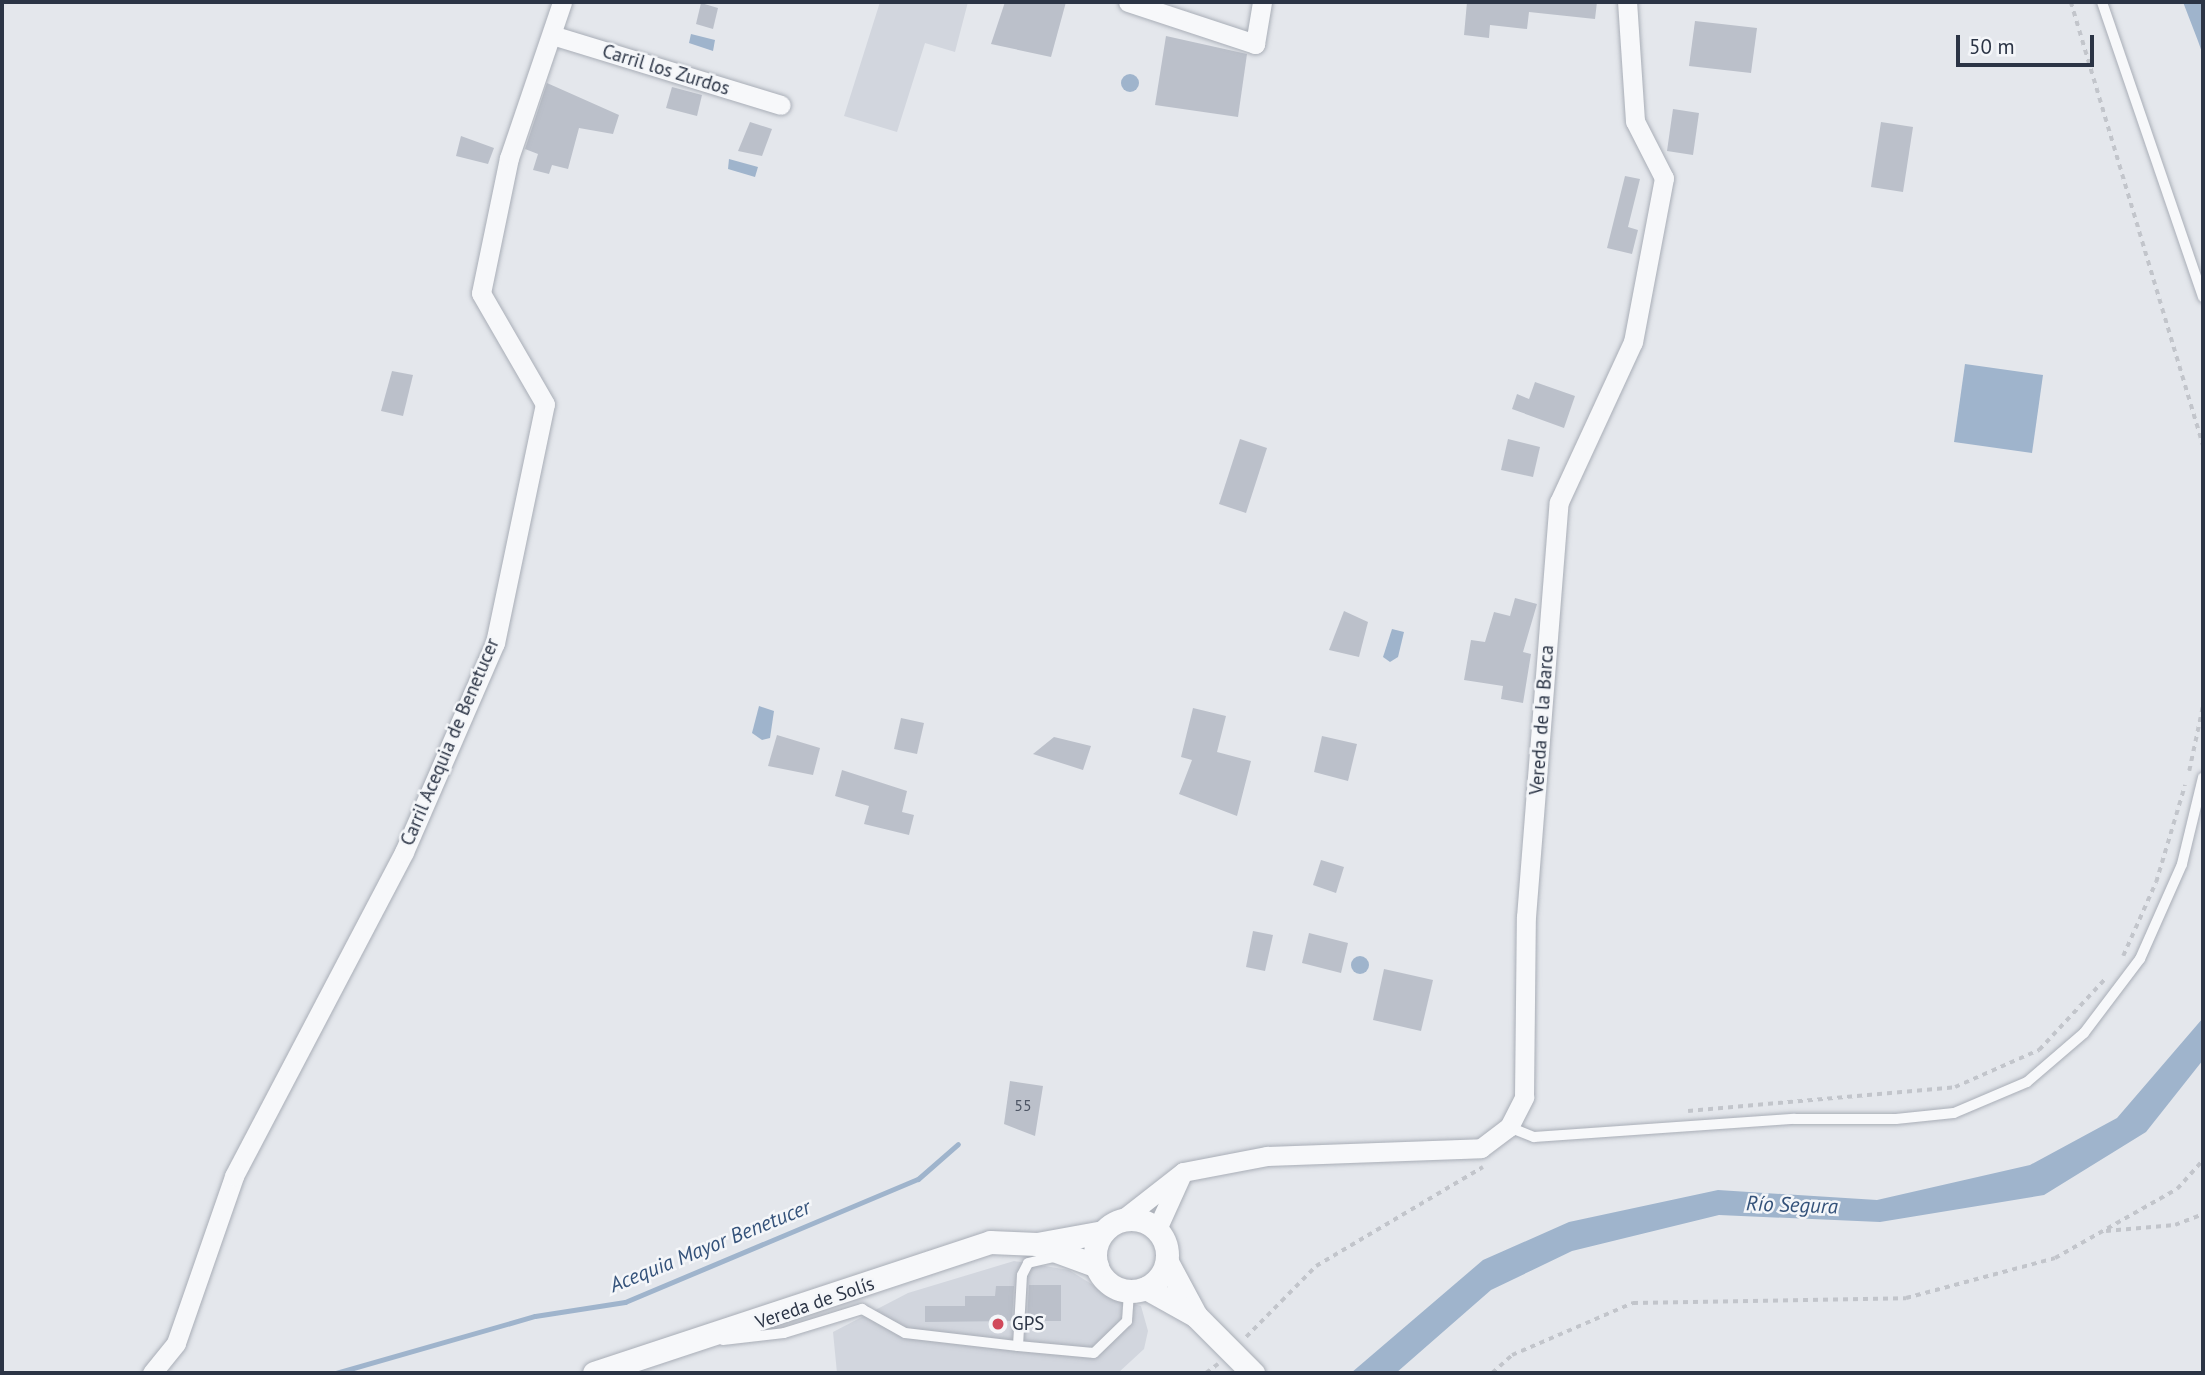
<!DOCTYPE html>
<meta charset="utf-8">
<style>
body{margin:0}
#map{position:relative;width:2205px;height:1375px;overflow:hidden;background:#e4e7ec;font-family:"PT Sans",sans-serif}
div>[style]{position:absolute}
.built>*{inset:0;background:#d2d6de}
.water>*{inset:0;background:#9fb4cc}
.round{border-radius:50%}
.stream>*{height:5px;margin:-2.5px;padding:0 2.5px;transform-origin:2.5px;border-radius:2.5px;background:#9fb4cc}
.building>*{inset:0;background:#bbc0ca}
.path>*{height:3.5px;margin-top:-1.75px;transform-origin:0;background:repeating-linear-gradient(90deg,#c2c5cb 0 5px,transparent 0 10px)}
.roads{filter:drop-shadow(0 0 2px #a9aeb7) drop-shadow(0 0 2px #a9aeb7)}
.service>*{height:10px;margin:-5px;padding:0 5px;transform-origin:5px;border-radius:5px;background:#f7f8fa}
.minor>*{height:19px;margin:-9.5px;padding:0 9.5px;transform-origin:9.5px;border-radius:9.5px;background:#f7f8fa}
.tertiary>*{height:23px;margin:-11.5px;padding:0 11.5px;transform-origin:11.5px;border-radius:11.5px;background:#f7f8fa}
.tertiary>.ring{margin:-11.5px;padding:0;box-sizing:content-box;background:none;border:23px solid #f7f8fa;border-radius:50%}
.dots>*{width:19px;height:19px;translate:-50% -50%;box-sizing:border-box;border:4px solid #f4f6f9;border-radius:50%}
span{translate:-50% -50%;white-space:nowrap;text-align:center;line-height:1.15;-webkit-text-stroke:5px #f4f6f9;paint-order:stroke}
.number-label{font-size:16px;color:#4f5766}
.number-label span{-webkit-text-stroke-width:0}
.street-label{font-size:19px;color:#2b3445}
.poi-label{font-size:19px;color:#2b3445}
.left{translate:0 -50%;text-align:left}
.water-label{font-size:21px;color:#34527a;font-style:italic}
.frame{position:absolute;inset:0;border:4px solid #2b3445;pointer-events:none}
.scale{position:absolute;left:1956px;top:35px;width:138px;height:32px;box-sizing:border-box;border:4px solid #2b3445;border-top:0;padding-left:9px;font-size:21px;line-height:24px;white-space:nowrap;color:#2b3445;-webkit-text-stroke:5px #f4f6f9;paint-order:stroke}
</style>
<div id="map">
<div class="built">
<div style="clip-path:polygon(880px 2px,968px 2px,955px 52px,925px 43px,897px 132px,844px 116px)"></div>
<div style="clip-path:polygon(1014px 1261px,1069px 1270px,1117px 1300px,1141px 1306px,1148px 1331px,1144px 1349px,1118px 1373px,837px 1373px,833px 1332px,908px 1293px)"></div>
</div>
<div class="water">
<div style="clip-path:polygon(2183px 2px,2203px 2px,2203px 55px,2198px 41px)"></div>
<div style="clip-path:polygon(691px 34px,715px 40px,713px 51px,689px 43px)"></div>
<div class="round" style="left:1121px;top:74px;width:18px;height:18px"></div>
<div style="clip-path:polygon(729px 159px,758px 167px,755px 177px,728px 169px)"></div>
<div style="clip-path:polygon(1965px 364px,2043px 375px,2032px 453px,1954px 442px)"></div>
<div style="clip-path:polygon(1392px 629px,1404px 632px,1398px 657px,1390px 662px,1383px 657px)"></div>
<div style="clip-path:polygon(759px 706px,774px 711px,770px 738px,762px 740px,752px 733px)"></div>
<div class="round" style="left:1351px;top:956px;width:18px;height:18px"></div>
<div style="clip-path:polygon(2203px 1018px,2203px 1060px,2146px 1132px,2044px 1195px,1880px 1222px,1719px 1215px,1572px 1251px,1491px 1290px,1396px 1373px,1351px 1373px,1483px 1260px,1569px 1222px,1718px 1190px,1877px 1200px,2030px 1165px,2117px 1118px)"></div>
</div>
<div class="stream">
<div style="left:336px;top:1373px;width:207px;rotate:-16deg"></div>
<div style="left:535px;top:1316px;width:91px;rotate:-8.8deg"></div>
<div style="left:625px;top:1302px;width:318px;rotate:-22.8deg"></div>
<div style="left:918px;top:1179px;width:53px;rotate:-41.2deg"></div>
</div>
<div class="building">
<div style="clip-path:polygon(1005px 2px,1066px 2px,1051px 57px,991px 44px)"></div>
<div style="clip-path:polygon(1467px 2px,1597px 2px,1595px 19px,1529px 12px,1527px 29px,1490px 25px,1489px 38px,1464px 35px)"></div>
<div style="clip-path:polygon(701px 3px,718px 8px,713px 29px,696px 24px)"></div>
<div style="clip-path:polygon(1695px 21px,1757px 28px,1751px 73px,1689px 66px)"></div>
<div style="clip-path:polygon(1166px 36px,1247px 54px,1238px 117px,1155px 105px)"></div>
<div style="clip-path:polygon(547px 83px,619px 115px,613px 134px,579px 128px,568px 169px,552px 165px,549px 174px,533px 170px,538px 154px,525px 149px)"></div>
<div style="clip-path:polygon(672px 87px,702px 95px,697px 116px,666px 108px)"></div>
<div style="clip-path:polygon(1673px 109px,1699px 113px,1693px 155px,1667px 151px)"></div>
<div style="clip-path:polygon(750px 122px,772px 129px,762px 156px,738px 151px)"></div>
<div style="clip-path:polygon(1881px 122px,1913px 127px,1903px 192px,1871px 187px)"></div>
<div style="clip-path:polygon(461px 136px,494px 148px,488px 164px,456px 156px)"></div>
<div style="clip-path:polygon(1625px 176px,1640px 179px,1628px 227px,1638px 230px,1632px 254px,1607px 248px)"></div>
<div style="clip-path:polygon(392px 371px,413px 375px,403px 416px,381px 411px)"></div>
<div style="clip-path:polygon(1535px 382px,1575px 396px,1564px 428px,1512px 409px,1517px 394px,1529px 399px)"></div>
<div style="clip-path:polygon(1240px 439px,1267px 448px,1246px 513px,1219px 504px)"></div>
<div style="clip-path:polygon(1508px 439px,1540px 447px,1533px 477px,1501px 470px)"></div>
<div style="clip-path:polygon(1515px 598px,1537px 604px,1523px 652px,1531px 654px,1523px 703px,1501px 699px,1503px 686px,1464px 680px,1471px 640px,1485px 642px,1494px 612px,1510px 616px)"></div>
<div style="clip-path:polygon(1344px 611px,1368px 622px,1359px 657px,1329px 650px)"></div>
<div style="clip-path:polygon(1193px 708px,1226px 716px,1217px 752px,1251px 761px,1237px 816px,1179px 794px,1192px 760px,1181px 757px)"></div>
<div style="clip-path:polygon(901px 718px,924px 723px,917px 754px,894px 749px)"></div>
<div style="clip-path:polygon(777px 735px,820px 748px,813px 775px,768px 766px)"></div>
<div style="clip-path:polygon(1322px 736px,1357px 744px,1348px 781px,1314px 772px)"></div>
<div style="clip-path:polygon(1054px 737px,1091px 746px,1083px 770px,1033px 754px)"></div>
<div style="clip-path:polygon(842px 770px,907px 791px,902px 812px,914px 815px,909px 835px,864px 824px,869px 806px,835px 796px)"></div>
<div style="clip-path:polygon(1321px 860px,1344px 867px,1336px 893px,1313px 885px)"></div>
<div style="clip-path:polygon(1253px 931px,1273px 935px,1265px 971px,1246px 967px)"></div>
<div style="clip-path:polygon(1309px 933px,1348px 943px,1341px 973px,1302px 963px)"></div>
<div style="clip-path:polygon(1384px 969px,1433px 980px,1421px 1031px,1373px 1020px)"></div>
<div style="clip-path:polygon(1010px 1081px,1043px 1086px,1035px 1136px,1004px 1124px)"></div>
<div style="clip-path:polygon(1029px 1285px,1061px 1285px,1061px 1321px,1027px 1321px)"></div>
<div style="clip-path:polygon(996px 1286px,1014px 1286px,1012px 1321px,925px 1322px,925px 1306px,965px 1306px,965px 1296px,995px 1296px)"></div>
</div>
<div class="path">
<div style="left:2071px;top:2px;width:462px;rotate:73.4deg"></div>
<div style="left:2189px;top:771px;width:67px;rotate:-78deg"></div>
<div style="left:2123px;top:956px;width:81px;rotate:-66deg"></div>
<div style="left:2156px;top:882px;width:101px;rotate:-73.4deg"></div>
<div style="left:1688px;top:1111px;width:268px;rotate:-5.1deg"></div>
<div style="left:1955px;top:1087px;width:92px;rotate:-23.8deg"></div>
<div style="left:2039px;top:1050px;width:98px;rotate:-47.1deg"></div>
<div style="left:2106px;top:1231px;width:69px;rotate:-5deg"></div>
<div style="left:2175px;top:1225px;width:30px;rotate:-21deg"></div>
<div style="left:1246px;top:1337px;width:100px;rotate:-45.4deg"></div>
<div style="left:1316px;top:1266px;width:194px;rotate:-30.7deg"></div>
<div style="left:1206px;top:1373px;width:15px;rotate:-37deg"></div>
<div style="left:1492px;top:1373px;width:27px;rotate:-42deg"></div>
<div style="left:1512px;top:1355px;width:132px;rotate:-23.3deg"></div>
<div style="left:1633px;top:1303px;width:273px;rotate:-1deg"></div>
<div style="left:1906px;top:1298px;width:154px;rotate:-15deg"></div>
<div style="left:2055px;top:1258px;width:140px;rotate:-29.5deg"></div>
<div style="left:2177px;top:1189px;width:39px;rotate:-48deg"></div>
</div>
<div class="roads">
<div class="service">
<div style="left:2102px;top:2px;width:312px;rotate:71.1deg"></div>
<div style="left:1509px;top:1127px;width:27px;rotate:22deg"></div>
<div style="left:1534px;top:1137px;width:261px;rotate:-4deg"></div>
<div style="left:1794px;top:1119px;width:102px"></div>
<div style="left:1896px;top:1119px;width:58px;rotate:-5.9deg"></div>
<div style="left:1954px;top:1113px;width:79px;rotate:-23deg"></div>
<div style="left:2027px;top:1082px;width:75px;rotate:-40.7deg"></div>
<div style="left:2084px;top:1033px;width:93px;rotate:-52.9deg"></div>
<div style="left:2140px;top:959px;width:104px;rotate:-66.1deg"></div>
<div style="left:2182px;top:864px;width:89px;rotate:-76.4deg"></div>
<div style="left:723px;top:1340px;width:61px;rotate:-6.5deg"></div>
<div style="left:784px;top:1333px;width:82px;rotate:-17.1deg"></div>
<div style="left:862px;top:1309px;width:49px;rotate:29.2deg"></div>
<div style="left:905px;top:1333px;width:114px;rotate:6.6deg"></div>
<div style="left:1018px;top:1346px;width:71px;rotate:-86.8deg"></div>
<div style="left:1022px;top:1275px;width:13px;rotate:-63deg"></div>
<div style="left:1028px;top:1263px;width:28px;rotate:-13deg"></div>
<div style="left:1018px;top:1346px;width:76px;rotate:5.3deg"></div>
<div style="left:1094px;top:1353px;width:46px;rotate:-44.1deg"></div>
<div style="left:1127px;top:1321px;width:30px;rotate:-86deg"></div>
</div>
<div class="minor">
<div style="left:1128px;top:2px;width:134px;rotate:18.3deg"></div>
<div style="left:1255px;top:44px;width:43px;rotate:-80.5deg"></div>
<div style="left:552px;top:35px;width:239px;rotate:17deg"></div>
<div style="left:1123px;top:1219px;width:76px;rotate:-38.1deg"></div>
<div style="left:1183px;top:1172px;width:86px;rotate:-10.8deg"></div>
<div style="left:1267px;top:1156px;width:214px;rotate:-2.1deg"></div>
<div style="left:1481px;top:1148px;width:35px;rotate:-37deg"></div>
<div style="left:1509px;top:1127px;width:34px;rotate:-63deg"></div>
<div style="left:1524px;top:1097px;width:180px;rotate:-89.4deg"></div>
<div style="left:1526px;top:917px;width:416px;rotate:-85.5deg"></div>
<div style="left:1559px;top:502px;width:176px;rotate:-65.2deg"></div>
<div style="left:1633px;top:342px;width:167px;rotate:-79.3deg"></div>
<div style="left:1664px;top:178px;width:64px;rotate:-117deg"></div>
<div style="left:1635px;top:121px;width:119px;rotate:-93.8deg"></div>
<div style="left:1157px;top:1229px;width:58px;rotate:-65.6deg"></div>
<div style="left:152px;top:1373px;width:38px;rotate:-51deg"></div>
<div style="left:176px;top:1343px;width:177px;rotate:-70.8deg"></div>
<div style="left:234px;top:1176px;width:366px;rotate:-62.3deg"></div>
<div style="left:404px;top:852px;width:228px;rotate:-66.5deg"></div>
<div style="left:495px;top:643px;width:244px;rotate:-78.2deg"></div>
<div style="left:545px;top:404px;width:128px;rotate:-120deg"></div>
<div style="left:481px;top:293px;width:138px;rotate:-78.3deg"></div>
<div style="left:509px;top:158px;width:165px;rotate:-71.2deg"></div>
</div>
<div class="tertiary">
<div class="ring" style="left:1095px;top:1219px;width:49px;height:49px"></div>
<div style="left:1037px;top:1244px;width:64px;rotate:20.1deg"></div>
<div style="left:1167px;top:1262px;width:61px;rotate:61.8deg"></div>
<div style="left:1146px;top:1288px;width:57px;rotate:29.2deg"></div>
<div style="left:1196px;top:1316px;width:81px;rotate:45deg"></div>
<div style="left:594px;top:1373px;width:417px;rotate:-18.3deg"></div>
<div style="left:990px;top:1242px;width:47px;rotate:2.4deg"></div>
<div style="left:1037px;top:1244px;width:67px;rotate:-10.3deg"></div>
</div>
</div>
<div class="dots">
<div style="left:998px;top:1324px;background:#d1495b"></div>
</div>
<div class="number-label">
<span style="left:1023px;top:1105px">55</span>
</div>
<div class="street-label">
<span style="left:666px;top:70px;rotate:17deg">Carril los Zurdos</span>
<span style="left:1542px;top:720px;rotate:-86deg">Vereda de la Barca</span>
<span style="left:450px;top:742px;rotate:-67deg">Carril Acequia de Benetucer</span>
<span style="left:815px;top:1303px;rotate:-19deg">Vereda de Solís</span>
</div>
<div class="poi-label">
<span class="left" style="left:1012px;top:1324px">GPS</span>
</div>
<div class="water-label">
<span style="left:1792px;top:1205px;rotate:2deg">Río Segura</span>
<span style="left:710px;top:1246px;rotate:-22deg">Acequia Mayor Benetucer</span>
</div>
<div class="frame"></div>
<div class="scale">50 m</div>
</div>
